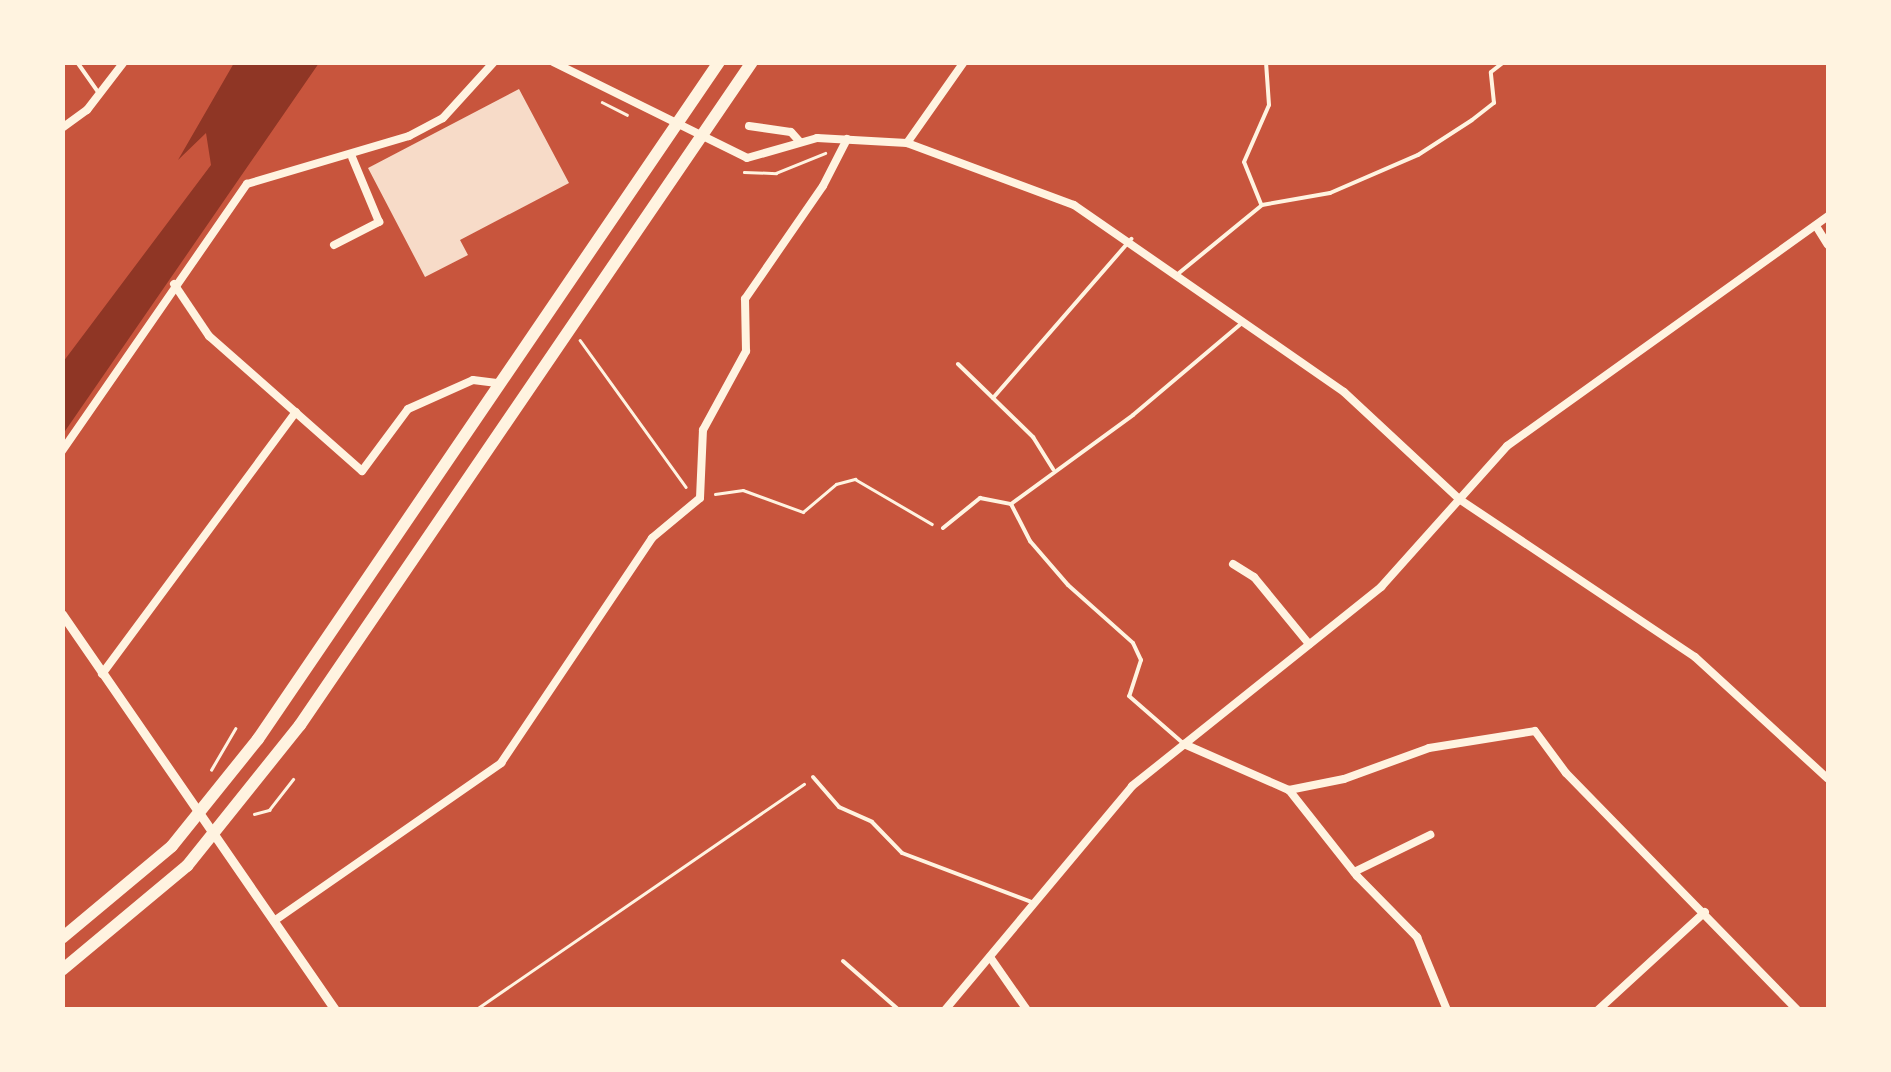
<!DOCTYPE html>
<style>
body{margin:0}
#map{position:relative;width:1891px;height:1072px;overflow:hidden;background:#c8553d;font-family:Figtree,sans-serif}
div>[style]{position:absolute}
.water>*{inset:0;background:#8f3625}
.building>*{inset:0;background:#f7dbc8}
.path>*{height:2.5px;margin:-1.25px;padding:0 1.25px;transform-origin:1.25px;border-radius:1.25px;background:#fff3e0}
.service>*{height:4px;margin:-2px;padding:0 2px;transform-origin:2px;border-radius:2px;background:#fff3e0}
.minor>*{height:8px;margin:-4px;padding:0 4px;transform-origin:4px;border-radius:4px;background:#fff3e0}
.tertiary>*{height:9px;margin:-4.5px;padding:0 4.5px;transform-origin:4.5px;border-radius:4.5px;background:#fff3e0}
.trunk>*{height:12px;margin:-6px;padding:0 6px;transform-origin:6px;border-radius:6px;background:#fff3e0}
span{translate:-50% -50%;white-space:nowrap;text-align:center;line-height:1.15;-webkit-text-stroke:10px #fff3e0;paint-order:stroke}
.frame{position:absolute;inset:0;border:65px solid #fff3e0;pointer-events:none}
</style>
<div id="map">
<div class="water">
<div style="clip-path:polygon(234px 63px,319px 63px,63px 434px,63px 362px,211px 165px,206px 133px,178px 160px)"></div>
</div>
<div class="building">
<div style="clip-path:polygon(519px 89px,569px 183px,460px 240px,468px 255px,425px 277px,368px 168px)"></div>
</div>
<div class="path">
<div style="left:602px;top:102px;width:28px;rotate:27deg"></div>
<div style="left:744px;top:172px;width:32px;rotate:2deg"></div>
<div style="left:776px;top:173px;width:53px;rotate:-22.2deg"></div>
<div style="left:580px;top:340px;width:181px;rotate:54.2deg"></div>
<div style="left:715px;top:494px;width:28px;rotate:-8deg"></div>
<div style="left:743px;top:490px;width:64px;rotate:20.1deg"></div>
<div style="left:803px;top:512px;width:43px;rotate:-40.3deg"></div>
<div style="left:836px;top:484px;width:20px;rotate:-15deg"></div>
<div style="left:855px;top:479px;width:89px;rotate:30.3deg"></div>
<div style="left:211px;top:770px;width:48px;rotate:-59.7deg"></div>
<div style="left:254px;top:814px;width:16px;rotate:-15deg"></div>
<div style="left:269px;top:810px;width:39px;rotate:-52deg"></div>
<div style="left:475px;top:1010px;width:399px;rotate:-34.5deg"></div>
</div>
<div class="service">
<div style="left:77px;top:62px;width:39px;rotate:55deg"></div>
<div style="left:1261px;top:204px;width:45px;rotate:-112deg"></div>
<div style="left:1244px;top:162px;width:62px;rotate:-66.3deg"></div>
<div style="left:1269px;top:105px;width:43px;rotate:-94deg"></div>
<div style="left:1179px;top:273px;width:107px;rotate:-39.3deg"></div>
<div style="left:1262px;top:205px;width:69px;rotate:-10deg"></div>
<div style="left:1330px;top:193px;width:96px;rotate:-23.4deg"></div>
<div style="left:1418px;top:155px;width:64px;rotate:-32.9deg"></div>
<div style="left:1472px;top:120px;width:28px;rotate:-38deg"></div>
<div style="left:1494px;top:103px;width:31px;rotate:-96deg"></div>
<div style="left:1491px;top:72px;width:16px;rotate:-38deg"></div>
<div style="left:958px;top:364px;width:105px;rotate:44.2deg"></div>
<div style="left:1033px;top:437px;width:38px;rotate:58deg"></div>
<div style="left:993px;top:398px;width:211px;rotate:-49deg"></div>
<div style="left:1011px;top:504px;width:42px;rotate:62.8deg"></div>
<div style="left:1030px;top:541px;width:58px;rotate:49.2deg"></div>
<div style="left:1068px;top:585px;width:87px;rotate:41.7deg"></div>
<div style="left:1133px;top:643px;width:19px;rotate:65deg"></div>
<div style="left:1141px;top:660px;width:38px;rotate:108deg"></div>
<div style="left:1129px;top:696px;width:73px;rotate:41.1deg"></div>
<div style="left:943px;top:528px;width:48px;rotate:-39deg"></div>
<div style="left:980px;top:498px;width:32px;rotate:11deg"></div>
<div style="left:1011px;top:504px;width:151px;rotate:-36.1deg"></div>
<div style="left:1133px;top:415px;width:143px;rotate:-40.2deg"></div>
<div style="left:813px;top:777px;width:40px;rotate:49deg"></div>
<div style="left:839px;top:807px;width:36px;rotate:24deg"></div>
<div style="left:872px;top:822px;width:43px;rotate:45.9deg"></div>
<div style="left:902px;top:853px;width:141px;rotate:20.7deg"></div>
<div style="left:843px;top:961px;width:74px;rotate:41.2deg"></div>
</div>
<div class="minor">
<div style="left:553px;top:62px;width:216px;rotate:26.3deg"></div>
<div style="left:747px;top:158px;width:73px;rotate:-15.9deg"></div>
<div style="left:817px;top:138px;width:90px;rotate:3.2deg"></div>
<div style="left:907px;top:143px;width:178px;rotate:20.4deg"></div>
<div style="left:1074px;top:205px;width:328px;rotate:34.7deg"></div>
<div style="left:1344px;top:392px;width:157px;rotate:42.9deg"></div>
<div style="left:1459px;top:499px;width:284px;rotate:33.8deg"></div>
<div style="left:1695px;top:657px;width:180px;rotate:42.5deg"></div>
<div style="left:749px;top:126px;width:42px;rotate:8.1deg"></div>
<div style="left:791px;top:132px;width:13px;rotate:48deg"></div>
<div style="left:62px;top:128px;width:31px;rotate:-36deg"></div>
<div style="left:87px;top:110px;width:61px;rotate:-52.4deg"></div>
<div style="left:907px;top:143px;width:99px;rotate:-54.9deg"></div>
<div style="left:1816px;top:226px;width:22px;rotate:58deg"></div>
<div style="left:334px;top:245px;width:51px;rotate:-27.1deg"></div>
<div style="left:379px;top:222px;width:70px;rotate:-112.6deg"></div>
<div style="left:174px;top:284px;width:63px;rotate:56.1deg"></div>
<div style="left:209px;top:336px;width:204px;rotate:41.4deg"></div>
<div style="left:362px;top:471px;width:77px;rotate:-53.4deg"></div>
<div style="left:408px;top:409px;width:71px;rotate:-24deg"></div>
<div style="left:473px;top:380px;width:26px;rotate:7deg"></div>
<div style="left:62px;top:451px;width:325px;rotate:-55.3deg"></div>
<div style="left:247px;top:184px;width:169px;rotate:-16.5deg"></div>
<div style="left:409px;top:136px;width:38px;rotate:-28deg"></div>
<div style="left:443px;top:118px;width:76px;rotate:-47.7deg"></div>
<div style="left:1233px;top:564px;width:25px;rotate:32deg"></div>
<div style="left:1254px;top:577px;width:87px;rotate:50.6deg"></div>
<div style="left:102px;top:674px;width:326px;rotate:-53.5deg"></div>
<div style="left:1184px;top:744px;width:115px;rotate:23.7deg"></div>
<div style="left:1289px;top:790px;width:110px;rotate:51.7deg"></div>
<div style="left:1357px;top:876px;width:86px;rotate:45.5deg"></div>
<div style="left:1417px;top:937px;width:79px;rotate:67.7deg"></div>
<div style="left:1289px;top:790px;width:56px;rotate:-11.3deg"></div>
<div style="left:1344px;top:779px;width:90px;rotate:-20deg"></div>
<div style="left:1429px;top:748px;width:107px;rotate:-9.1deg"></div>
<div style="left:1535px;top:731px;width:52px;rotate:53.6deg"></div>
<div style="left:1566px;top:773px;width:331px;rotate:45.7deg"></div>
<div style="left:1354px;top:872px;width:85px;rotate:-26deg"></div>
<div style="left:274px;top:921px;width:277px;rotate:-34.8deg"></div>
<div style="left:501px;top:763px;width:271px;rotate:-56.1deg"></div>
<div style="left:652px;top:538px;width:62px;rotate:-39.8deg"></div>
<div style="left:700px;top:498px;width:68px;rotate:-87.5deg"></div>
<div style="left:703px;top:430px;width:90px;rotate:-61.4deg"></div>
<div style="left:746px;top:351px;width:52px;rotate:-91.1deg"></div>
<div style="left:745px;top:299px;width:137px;rotate:-55.4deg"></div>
<div style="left:823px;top:186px;width:53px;rotate:-62.9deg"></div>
<div style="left:990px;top:957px;width:65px;rotate:55.1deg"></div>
<div style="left:945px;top:1010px;width:292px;rotate:-50.1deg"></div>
<div style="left:1132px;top:786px;width:319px;rotate:-38.6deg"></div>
<div style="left:1381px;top:587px;width:189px;rotate:-48.2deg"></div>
<div style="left:1507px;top:446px;width:395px;rotate:-35.6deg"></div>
<div style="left:1598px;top:1010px;width:145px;rotate:-42.5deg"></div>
</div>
<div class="tertiary">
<div style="left:62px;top:614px;width:481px;rotate:55.4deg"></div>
</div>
<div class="trunk">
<div style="left:62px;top:938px;width:143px;rotate:-39.9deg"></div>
<div style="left:172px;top:846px;width:137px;rotate:-51.2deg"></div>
<div style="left:258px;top:739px;width:819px;rotate:-55.75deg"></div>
<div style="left:62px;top:970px;width:163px;rotate:-39.8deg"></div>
<div style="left:187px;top:866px;width:181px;rotate:-51.3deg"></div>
<div style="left:300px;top:725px;width:802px;rotate:-55.72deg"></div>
</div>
<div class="frame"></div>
</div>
